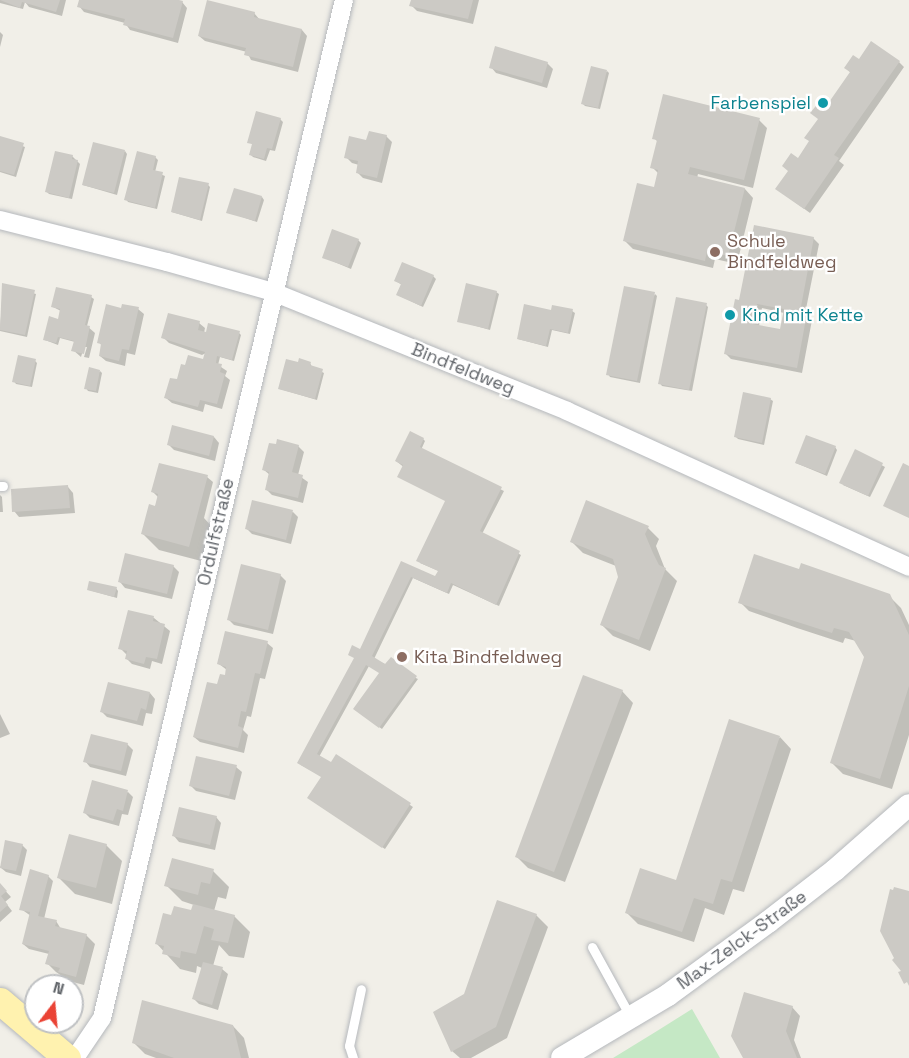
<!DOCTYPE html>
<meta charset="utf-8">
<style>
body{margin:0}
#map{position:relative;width:909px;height:1058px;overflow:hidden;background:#f1efe8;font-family:"Space Grotesk",sans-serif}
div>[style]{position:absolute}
.green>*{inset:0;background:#c5e8c5}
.shadow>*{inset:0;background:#0003}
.building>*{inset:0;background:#cccac5}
.roads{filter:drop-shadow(0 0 2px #b5b8bc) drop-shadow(0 0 2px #b5b8bc)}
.service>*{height:9px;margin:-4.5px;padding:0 4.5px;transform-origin:4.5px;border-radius:4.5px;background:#fff}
.minor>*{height:18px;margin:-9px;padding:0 9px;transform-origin:9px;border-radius:9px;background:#fff}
.tertiary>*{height:22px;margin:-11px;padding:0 11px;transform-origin:11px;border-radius:11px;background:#fff}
.primary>*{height:27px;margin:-13.5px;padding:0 13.5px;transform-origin:13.5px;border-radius:13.5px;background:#fff2af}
.dots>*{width:16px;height:16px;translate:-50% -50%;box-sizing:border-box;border:3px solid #fff;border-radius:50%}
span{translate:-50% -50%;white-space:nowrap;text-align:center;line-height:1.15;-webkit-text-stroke:4.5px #fff;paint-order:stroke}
.culture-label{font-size:18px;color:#0d838f}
.right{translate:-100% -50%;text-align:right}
.left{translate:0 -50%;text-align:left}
.education-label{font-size:18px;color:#785e54}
.street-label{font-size:18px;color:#5f6368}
.north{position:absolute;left:24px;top:974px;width:60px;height:60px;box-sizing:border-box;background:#fff;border:2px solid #bfc1c3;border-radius:50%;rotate:16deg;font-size:16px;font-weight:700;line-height:24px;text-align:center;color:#5f6368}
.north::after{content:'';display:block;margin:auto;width:21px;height:27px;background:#ea4335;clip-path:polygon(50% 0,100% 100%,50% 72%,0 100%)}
</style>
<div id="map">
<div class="green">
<div style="clip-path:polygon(692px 1009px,720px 1058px,613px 1058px,657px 1031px)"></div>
</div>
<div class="shadow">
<div style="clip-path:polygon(0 0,66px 0,62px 16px,29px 7px,25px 2px,23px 9px,0 3px)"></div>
<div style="clip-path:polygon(80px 0,173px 0,182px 2px,187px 8px,178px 43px,130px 30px,125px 23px,84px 12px,79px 6px)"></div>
<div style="clip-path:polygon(412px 0,479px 0,473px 24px,417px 11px,411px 5px)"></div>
<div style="clip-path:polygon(254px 13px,260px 20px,302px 30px,307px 36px,298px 72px,251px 60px,247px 52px,205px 41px,199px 36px)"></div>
<div style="clip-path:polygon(0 32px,3px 35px,0 47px)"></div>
<div style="clip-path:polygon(860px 61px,899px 62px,904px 67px,839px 161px,844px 165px,810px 213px,777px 189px,810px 142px,819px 120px,851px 73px,846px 68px)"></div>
<div style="clip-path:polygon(547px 63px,553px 69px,547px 88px,496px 73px,491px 67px)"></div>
<div style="clip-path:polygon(607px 71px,609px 73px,600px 109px,585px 106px,583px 104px)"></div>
<div style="clip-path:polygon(280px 119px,283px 122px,275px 151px,270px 150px,266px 161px,253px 157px,251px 155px,254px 145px,249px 142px)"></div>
<div style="clip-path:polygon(759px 120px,767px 128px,753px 188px,698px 174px,697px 178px,745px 189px,753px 198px,737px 264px,715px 259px,713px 268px,633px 249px,624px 240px,655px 189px,659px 174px,652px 167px,658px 142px,654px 138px)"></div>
<div style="clip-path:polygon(386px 136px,392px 142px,382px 183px,363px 178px,357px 172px,359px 165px,352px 163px,346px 157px,368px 142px)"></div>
<div style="clip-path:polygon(0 138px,25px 147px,16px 177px,0 172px)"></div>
<div style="clip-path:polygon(125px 151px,127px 154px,117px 195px,83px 185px)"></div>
<div style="clip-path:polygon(72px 156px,80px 164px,72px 199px,49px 194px,47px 192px)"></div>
<div style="clip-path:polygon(155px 157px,158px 160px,155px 172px,165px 176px,157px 209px,128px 202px,126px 199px)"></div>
<div style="clip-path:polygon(208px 185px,210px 187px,202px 221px,172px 212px)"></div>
<div style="clip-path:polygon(262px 197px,264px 200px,257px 222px,228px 212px)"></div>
<div style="clip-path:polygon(evenodd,813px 238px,819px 244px,805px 314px,812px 320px,802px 373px,731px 359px,726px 354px,740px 302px,813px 238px,762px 308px,784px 313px,781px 330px,759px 326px,762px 308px)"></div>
<div style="clip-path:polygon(358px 240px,361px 243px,351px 269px,323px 257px)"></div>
<div style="clip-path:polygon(433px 276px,436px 279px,423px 307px,398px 295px,402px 285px,396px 281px)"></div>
<div style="clip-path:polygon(3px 285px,36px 294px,27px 337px,0 331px)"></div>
<div style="clip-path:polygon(496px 292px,499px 294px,490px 330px,459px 321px)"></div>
<div style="clip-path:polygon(655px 294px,657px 296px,640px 383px,610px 377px,608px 374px)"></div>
<div style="clip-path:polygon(91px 297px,94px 299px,87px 326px,95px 333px,89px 358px,84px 357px,87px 347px,84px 347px,81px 357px,73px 350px,75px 342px,60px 338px,58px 345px,45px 340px,59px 320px,61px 311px,53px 307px)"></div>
<div style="clip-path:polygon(706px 305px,708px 307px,692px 391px,662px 386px,660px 383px)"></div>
<div style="clip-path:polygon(123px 309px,138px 309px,144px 314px,135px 355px,127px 353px,125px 366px,106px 361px,100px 356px,102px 346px,99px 342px)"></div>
<div style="clip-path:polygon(572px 311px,575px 313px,570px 334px,552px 330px,548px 347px,518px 339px,552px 312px)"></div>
<div style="clip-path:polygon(199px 323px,205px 328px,204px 333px,239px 333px,241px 335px,234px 361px,220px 357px,218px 365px,227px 371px,225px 376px,230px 380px,222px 409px,205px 404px,203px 412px,172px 403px,166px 398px,178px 381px,208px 362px,206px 353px,202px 355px,169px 343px,163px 337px)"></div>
<div style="clip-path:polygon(35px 361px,37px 363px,32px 387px,16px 384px,14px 381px)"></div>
<div style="clip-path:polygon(310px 363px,312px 367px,324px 373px,317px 400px,280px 389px)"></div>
<div style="clip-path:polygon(100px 371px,102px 373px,98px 393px,88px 391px,86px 388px)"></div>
<div style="clip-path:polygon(770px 399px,773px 401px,764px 445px,738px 439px,736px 437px)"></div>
<div style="clip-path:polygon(214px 437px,219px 443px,215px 461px,174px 450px,168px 444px)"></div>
<div style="clip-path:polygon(423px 439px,425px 441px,421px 450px,504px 491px,482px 534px,521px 555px,499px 606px,453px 585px,449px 594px,413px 578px,374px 659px,418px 679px,382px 729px,357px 711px,381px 673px,369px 666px,319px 757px,332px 764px,337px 756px,413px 807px,385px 849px,311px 800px,323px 777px,301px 765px,361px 651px,402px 563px,436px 578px,439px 571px,420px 563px,447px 501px,396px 461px)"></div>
<div style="clip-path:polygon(277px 446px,298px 446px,304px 452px,298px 475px,308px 482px,303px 503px,272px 495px,266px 489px,270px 475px,264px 470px)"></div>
<div style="clip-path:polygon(835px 447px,837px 450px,827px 476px,796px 463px)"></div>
<div style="clip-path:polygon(856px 451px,885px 467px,870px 497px,843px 485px)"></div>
<div style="clip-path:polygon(207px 477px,213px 482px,204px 518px,214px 529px,205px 562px,159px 550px,143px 534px,159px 498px,153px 492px)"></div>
<div style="clip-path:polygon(68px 487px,73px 493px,75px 513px,19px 517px,14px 511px)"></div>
<div style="clip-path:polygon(0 495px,2px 497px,3px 512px,0 512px)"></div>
<div style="clip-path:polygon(293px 512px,298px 517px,291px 544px,252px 534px,246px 528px)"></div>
<div style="clip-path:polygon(648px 528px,659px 539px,656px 546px,665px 569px,677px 581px,650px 651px,613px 636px,602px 625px,620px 577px,616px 566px,583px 553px,572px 542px)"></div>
<div style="clip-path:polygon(173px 566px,179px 572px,172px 599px,125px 588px,120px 582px)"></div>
<div style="clip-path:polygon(800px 571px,889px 596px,901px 608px,909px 625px,909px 735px,892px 789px,843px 774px,832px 763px,866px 657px,856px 641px,845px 638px,843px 643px,797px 628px,749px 611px,740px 602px)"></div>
<div style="clip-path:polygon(280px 575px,286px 581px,273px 634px,234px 625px,229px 620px)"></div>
<div style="clip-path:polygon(116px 588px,118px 591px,117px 598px,89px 590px)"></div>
<div style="clip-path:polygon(129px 611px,154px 618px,170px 631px,162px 664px,152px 661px,150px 669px,132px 664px,126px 658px,127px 655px,120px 648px)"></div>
<div style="clip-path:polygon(267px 643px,273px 648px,265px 679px,260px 678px,251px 717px,247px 716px,243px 730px,248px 735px,244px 753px,200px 742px,194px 737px,218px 686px,226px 676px,227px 670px,219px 664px)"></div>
<div style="clip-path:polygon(622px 691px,633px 703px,565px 882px,528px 868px,516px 856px)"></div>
<div style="clip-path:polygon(150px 693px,155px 699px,152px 714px,146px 713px,143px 726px,107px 717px,102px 712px)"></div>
<div style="clip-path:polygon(0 714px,10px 734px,0 738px)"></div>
<div style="clip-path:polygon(780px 737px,791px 749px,744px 892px,733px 889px,724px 915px,705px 908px,694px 942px,638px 924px,627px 913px,677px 882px)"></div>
<div style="clip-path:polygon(127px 744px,133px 750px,126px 776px,90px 767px,85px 761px)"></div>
<div style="clip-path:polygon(236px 767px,242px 772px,235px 800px,196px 791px,190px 785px)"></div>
<div style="clip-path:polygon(128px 792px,133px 797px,128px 815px,122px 814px,119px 826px,90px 818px,85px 813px)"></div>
<div style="clip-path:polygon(216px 817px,221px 823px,215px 850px,179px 842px,174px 836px)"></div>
<div style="clip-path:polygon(22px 845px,27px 850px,21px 876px,6px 872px,0 867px)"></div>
<div style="clip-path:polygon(106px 845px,122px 861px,112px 904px,75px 894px,59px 878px)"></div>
<div style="clip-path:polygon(213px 871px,229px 887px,226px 899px,218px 897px,214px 911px,234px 916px,250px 932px,244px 958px,229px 956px,219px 945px,213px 966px,222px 969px,228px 974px,218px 1010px,199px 1004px,194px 999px,202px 968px,197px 966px,196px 973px,180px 969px,157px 944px,172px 917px,192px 912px,194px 905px,182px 901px,166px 885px)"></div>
<div style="clip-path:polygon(48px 876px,53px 881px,44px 919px,56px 921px,61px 929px,86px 935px,95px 944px,84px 985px,69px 981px,56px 972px,47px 963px,49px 954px,29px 949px,23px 944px,31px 916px,21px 909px)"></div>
<div style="clip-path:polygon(0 885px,11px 897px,5px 902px,12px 911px,0 922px)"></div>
<div style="clip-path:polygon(536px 915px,548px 927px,507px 1038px,471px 1058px,460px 1058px,452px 1051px,465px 995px)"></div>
<div style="clip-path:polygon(792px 1007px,800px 1016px,794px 1040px,801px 1058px,744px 1058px)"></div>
<div style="clip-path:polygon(233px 1026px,244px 1038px,249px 1058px,156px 1058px,145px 1054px,134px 1043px)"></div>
</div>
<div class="building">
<div style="clip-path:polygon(0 0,60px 0,56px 12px,22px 2px,20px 8px)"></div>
<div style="clip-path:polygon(79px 0,179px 0,183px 1px,173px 38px,123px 25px,125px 19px,77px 7px)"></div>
<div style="clip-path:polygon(207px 0,255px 12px,254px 17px,302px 29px,293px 67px,244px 55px,246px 48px,198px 36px)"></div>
<div style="clip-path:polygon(411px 0,473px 0,468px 19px,409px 6px)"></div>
<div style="clip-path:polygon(871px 41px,900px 61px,834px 155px,839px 158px,804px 209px,775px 189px,788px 171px,782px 166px,791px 153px,798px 158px,809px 141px,804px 138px,818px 119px,810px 113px,820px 101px,827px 105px,850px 72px,844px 68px,853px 55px,859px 59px)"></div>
<div style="clip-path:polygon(495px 46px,548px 62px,542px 83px,489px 68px)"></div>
<div style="clip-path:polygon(591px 66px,607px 70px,598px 108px,581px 104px)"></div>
<div style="clip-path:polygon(663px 94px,760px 118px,744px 180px,690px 167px,688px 174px,745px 188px,728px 256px,707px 251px,705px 261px,623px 241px,637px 183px,654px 187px,658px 170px,650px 168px,657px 140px,652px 139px)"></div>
<div style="clip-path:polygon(256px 111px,281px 118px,272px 149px,267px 148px,264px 159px,249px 155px,252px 144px,247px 143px)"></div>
<div style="clip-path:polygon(369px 131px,387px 135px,377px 178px,356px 173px,358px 161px,344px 158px,349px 136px,366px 140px)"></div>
<div style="clip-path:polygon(0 136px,24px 143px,14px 175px,0 171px)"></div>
<div style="clip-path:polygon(93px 142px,125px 150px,114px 193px,82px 185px)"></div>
<div style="clip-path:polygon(55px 151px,73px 155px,72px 159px,78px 160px,69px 198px,45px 192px)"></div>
<div style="clip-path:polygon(137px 151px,156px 156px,153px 170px,163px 172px,155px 208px,124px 200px)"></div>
<div style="clip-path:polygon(179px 177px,209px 183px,200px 220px,171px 212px)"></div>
<div style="clip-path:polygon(234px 188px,262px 196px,255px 221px,226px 213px)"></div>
<div style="clip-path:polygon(evenodd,754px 225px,814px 237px,800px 312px,807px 313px,797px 368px,724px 354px,735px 299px,739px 300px,754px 225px,757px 304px,784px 309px,780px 329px,753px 324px,757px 304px)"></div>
<div style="clip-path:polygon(332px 229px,359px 239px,348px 267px,322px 258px)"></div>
<div style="clip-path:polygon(402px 262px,434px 275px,421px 306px,396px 295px,401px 284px,394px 281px)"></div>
<div style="clip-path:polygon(2px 283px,35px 290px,25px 335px,0 330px)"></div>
<div style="clip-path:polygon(466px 283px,497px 291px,488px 329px,457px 322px)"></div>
<div style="clip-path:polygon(624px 286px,655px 292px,637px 381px,606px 375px)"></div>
<div style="clip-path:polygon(56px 287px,92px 295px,85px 325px,90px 326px,84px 354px,71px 351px,74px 341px,58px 337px,56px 343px,43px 340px,49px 316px,58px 319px,60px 309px,51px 307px)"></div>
<div style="clip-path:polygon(676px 297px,707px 303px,689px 390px,658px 384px)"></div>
<div style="clip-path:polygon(106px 304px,121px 308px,122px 304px,139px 307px,129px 350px,122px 349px,119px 361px,99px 356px,101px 344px,97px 343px)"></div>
<div style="clip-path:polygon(524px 304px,551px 310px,552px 305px,573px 309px,568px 333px,550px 329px,546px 346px,517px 339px)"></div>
<div style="clip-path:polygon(168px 313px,200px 321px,198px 330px,206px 332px,208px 323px,240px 331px,232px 360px,217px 356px,216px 363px,222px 364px,220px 372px,225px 374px,217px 404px,200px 400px,198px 407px,164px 398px,170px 378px,177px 379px,181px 364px,185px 365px,188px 355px,203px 359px,205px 352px,161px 338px)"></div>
<div style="clip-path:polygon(18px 355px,36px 359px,30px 386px,12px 382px)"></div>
<div style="clip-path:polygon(299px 358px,311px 362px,310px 365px,323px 369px,315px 399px,278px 389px,286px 359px,298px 362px)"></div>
<div style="clip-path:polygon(89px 367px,100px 370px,96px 391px,84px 389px)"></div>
<div style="clip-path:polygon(743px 392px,771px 398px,762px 443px,734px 437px)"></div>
<div style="clip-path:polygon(172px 425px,214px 436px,209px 456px,167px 445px)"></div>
<div style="clip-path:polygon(410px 431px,424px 438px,420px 447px,502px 487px,480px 531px,520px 551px,496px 605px,451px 583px,447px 593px,411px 577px,372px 656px,385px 664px,391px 657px,417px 676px,379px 728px,353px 709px,379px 673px,366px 665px,317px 754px,331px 762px,336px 754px,411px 803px,382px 848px,307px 798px,321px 777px,297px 763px,354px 658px,348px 655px,352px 645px,360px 649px,401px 561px,435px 576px,438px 571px,416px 561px,445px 501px,397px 477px,403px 465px,395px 461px)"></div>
<div style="clip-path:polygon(806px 435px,836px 446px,825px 474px,795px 463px)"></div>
<div style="clip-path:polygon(277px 439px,299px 445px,292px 472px,303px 475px,298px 498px,265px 490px,269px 472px,262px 470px,269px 443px,276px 444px)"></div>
<div style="clip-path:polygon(855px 449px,883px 463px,868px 496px,839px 483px)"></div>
<div style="clip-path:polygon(159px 463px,208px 475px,189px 547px,141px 534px,149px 504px,155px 506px,158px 494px,151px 492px)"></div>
<div style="clip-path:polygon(903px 463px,909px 466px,909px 518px,883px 506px)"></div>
<div style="clip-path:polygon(68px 485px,70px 508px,12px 512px,11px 489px)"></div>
<div style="clip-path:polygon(252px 500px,293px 510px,286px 540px,245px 529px)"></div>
<div style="clip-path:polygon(586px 500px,649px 526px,645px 534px,653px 553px,659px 565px,666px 568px,639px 640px,600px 625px,618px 577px,613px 559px,570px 542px)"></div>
<div style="clip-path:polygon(125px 553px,174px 565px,167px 594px,118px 582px)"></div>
<div style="clip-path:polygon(754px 554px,799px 569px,801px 563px,890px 594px,909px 635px,909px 686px,880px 779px,830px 763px,864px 657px,849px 632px,834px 628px,832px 633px,738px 603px)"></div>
<div style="clip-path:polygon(241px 564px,281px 574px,268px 630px,227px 620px)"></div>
<div style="clip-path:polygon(89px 581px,117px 587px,114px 597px,87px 590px)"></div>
<div style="clip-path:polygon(128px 610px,154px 616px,153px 621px,165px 624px,157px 659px,146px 657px,144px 664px,125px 659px,127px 651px,118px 649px)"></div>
<div style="clip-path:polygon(225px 631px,268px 641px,260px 674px,255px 673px,246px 712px,241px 711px,238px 726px,243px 728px,238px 748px,193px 737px,207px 682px,217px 684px,220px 674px,225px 675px,226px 667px,217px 664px)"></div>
<div style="clip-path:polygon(583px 675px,623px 690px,554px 872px,515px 857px)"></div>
<div style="clip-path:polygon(108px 682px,150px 692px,146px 710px,141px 708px,137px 721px,100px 712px)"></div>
<div style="clip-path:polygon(729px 719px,780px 736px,732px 882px,721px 879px,713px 904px,694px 898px,682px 932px,625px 913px,640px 868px,676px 880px)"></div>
<div style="clip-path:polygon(91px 734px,128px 743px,121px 771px,83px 762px)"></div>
<div style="clip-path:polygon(196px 756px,237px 765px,229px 796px,189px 786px)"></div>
<div style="clip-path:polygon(92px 780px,128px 790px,123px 811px,117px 809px,113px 821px,83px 813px)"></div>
<div style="clip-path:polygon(179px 807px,217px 816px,210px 845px,172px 836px)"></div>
<div style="clip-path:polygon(69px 834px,107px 844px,96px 888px,57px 878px)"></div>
<div style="clip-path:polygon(5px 840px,23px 844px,16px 871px,0 868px)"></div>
<div style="clip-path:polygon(172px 858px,214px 869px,210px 884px,201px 882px,198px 895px,164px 886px)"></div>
<div style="clip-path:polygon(30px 869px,49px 875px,38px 916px,57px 920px,55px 926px,87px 934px,76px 977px,58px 972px,60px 968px,45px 964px,49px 951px,22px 944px,30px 912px,19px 910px)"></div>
<div style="clip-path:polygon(0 883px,7px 891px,1px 896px,8px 905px,0 912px)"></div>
<div style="clip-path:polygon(894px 887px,909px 891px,909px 986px,907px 982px,904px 984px,898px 972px,901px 971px,892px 960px,894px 958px,880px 931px,890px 889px,893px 890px)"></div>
<div style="clip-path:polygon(497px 900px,537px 914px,496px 1027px,451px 1052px,433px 1012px,464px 994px)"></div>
<div style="clip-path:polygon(193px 904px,235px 915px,228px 943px,211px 940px,214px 929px,204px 926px,196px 954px,181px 951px,180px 958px,162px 954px,164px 946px,155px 944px,163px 913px,171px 915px,174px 906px,191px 910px)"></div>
<div style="clip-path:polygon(203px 962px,223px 967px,212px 1005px,192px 999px)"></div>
<div style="clip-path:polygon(744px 992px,793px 1006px,786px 1031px,797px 1058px,743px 1058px,731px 1036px)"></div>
<div style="clip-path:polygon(142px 1000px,233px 1025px,241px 1058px,174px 1058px,132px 1043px)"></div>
</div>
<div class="roads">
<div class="service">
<div style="left:0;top:486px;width:3px"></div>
<div style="left:592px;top:947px;width:81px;rotate:61.2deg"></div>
<div style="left:353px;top:1058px;width:13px;rotate:-108deg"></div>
<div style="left:349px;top:1046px;width:58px;rotate:-78.1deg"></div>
</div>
<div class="minor">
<div style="left:0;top:220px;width:172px;rotate:14.1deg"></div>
<div style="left:167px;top:262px;width:110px;rotate:15.8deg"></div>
<div style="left:273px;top:292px;width:317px;rotate:22deg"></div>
<div style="left:567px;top:411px;width:376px;rotate:24.5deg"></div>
<div style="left:75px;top:1058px;width:48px;rotate:-56deg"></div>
<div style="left:102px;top:1018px;width:1046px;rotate:-76.63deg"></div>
</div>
<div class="tertiary">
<div style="left:562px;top:1058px;width:123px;rotate:-30.7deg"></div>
<div style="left:668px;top:995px;width:124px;rotate:-36.1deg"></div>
<div style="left:768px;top:922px;width:85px;rotate:-37.8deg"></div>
<div style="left:835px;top:870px;width:98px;rotate:-41.3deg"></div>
</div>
<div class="primary">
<div style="left:0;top:1001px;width:88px;rotate:40.4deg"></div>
</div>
</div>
<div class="dots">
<div style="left:823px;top:103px;background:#0f9aa8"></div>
<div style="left:715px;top:252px;background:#8d6e63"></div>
<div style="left:730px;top:315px;background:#0f9aa8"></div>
<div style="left:402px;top:657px;background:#8d6e63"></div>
</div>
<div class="culture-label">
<span class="right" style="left:811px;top:103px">Farbenspiel</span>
<span class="left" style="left:742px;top:315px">Kind mit Kette</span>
</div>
<div class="education-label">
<span class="left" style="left:727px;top:252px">Schule<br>Bindfeldweg</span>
<span class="left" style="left:414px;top:657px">Kita Bindfeldweg</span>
</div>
<div class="street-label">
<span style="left:463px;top:369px;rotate:22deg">Bindfeldweg</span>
<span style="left:216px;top:532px;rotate:-77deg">Ordulfstraße</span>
<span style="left:742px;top:940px;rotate:-36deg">Max-Zelck-Straße</span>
</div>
<div class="north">N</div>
</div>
